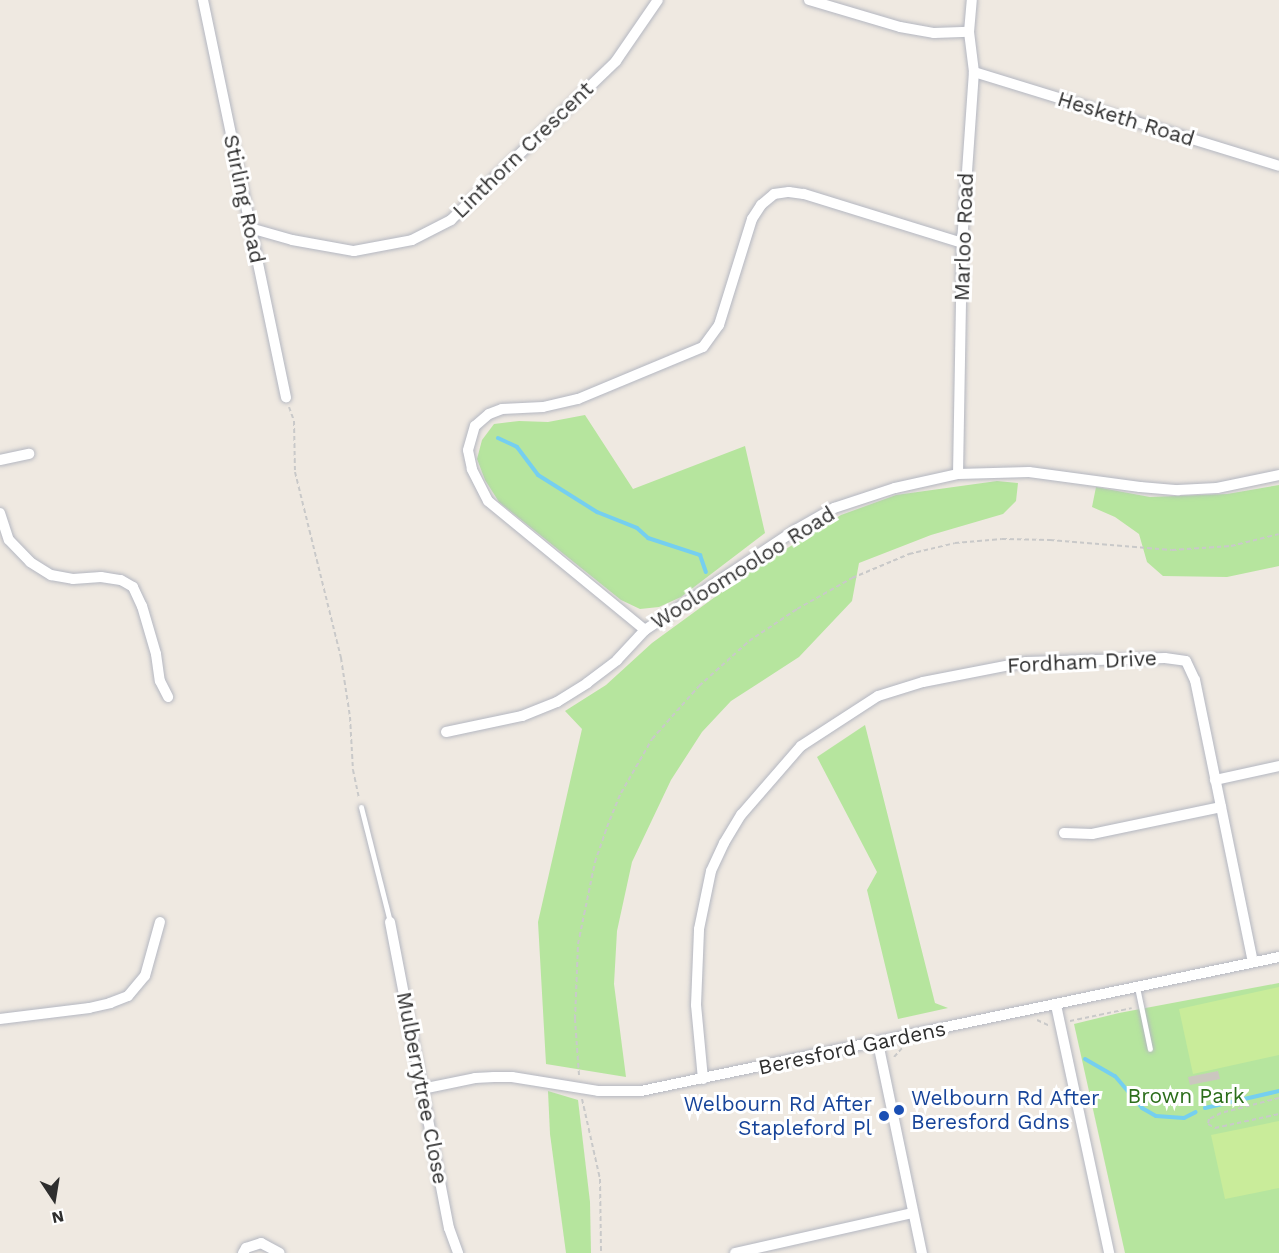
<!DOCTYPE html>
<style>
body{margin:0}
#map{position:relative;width:1279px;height:1253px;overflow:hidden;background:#efe9e1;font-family:"Work Sans",sans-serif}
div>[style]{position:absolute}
.green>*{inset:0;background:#b6e59e}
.pitch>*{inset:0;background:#c9ec9a}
.stream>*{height:4px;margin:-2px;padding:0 2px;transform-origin:2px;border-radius:2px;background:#75cff0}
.building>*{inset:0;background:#cbc7bf}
.path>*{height:2px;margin-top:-1px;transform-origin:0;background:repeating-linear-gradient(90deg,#c9c9c9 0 4.5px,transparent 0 7.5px)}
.roads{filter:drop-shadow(0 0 2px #b4b7c1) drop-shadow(0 0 2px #b4b7c1)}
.lane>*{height:5px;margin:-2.5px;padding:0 2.5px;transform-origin:2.5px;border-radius:2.5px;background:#fff}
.street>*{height:10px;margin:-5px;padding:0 5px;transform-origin:5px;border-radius:5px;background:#fff}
.dots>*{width:16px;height:16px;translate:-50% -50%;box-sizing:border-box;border:3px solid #fff;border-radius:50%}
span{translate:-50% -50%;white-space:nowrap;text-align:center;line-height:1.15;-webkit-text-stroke:6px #fff;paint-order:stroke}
.street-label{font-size:21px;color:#2e2e2e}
.park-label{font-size:21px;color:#2c6e1b}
.transit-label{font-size:21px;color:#164399}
.left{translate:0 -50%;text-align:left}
.right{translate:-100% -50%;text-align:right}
.north{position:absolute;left:24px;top:1169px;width:60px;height:60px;-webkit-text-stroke:4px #fff;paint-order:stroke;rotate:168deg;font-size:16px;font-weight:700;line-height:24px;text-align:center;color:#2e2e2e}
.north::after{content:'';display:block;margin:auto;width:21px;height:27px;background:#2e2e2e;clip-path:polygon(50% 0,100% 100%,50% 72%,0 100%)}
</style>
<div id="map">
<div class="green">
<div style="clip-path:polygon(585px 415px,633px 489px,745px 446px,765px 533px,681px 597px,659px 607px,640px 609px,621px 600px,499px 502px,485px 480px,477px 459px,482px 440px,494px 424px,519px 421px,548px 422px)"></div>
<div style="clip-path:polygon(997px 481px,1018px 483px,1016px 501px,1003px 514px,931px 535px,859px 563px,852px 601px,799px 657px,731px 701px,702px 732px,671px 780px,632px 862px,617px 931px,614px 984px,626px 1077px,546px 1064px,538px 922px,582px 729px,565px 711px,606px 685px,652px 643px,752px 570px,841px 515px,896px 495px)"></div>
<div style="clip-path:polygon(1279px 485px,1279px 566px,1227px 577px,1163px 576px,1147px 562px,1139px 534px,1115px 517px,1092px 507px,1096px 487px,1150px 497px,1227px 494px)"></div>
<div style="clip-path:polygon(865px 725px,935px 1003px,948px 1008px,898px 1019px,867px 890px,877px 872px,817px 757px)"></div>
<div style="clip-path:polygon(1279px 983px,1279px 1253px,1125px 1253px,1074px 1024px,1119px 1013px)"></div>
<div style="clip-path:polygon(548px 1091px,578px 1100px,590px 1202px,591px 1253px,566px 1253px,550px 1134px)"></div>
</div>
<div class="pitch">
<div style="clip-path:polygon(1279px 987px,1279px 1055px,1193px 1074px,1179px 1009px)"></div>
<div style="clip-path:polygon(1279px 1121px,1279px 1188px,1225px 1199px,1211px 1135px)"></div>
</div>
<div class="stream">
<div style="left:498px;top:438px;width:21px;rotate:25deg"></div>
<div style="left:517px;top:447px;width:35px;rotate:53deg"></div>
<div style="left:538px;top:475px;width:70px;rotate:32.1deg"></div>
<div style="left:597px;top:512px;width:43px;rotate:21.8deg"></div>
<div style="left:637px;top:528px;width:15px;rotate:42deg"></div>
<div style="left:648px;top:538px;width:55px;rotate:18.1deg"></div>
<div style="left:700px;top:555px;width:18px;rotate:71deg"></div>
<div style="left:1085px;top:1059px;width:34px;rotate:30deg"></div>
<div style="left:1115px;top:1076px;width:42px;rotate:49.8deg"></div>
<div style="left:1142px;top:1108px;width:16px;rotate:30deg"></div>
<div style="left:1156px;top:1116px;width:28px;rotate:4deg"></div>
<div style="left:1184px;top:1118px;width:13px;rotate:-27deg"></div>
<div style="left:1205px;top:1108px;width:76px;rotate:-12.9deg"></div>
</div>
<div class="building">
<div style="clip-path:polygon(1218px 1071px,1220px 1079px,1190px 1085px,1188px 1077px)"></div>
</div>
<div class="path">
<div style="left:289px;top:407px;width:15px;rotate:70deg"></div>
<div style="left:294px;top:421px;width:51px;rotate:88.9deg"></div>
<div style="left:295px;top:472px;width:192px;rotate:76.1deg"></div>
<div style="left:341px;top:658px;width:60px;rotate:81.3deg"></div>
<div style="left:350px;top:717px;width:53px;rotate:86.8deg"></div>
<div style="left:353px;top:770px;width:29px;rotate:78deg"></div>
<div style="left:1037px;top:1020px;width:14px;rotate:25deg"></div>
<div style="left:1070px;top:1021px;width:63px;rotate:-11.8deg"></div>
<div style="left:894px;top:1057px;width:12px;rotate:-48deg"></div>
<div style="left:579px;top:1075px;width:56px;rotate:-94.1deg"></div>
<div style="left:575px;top:1019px;width:75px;rotate:-87.7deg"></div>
<div style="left:578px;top:944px;width:84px;rotate:-78.3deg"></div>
<div style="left:595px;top:862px;width:37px;rotate:-71deg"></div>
<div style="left:607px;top:827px;width:37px;rotate:-68deg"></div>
<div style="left:621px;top:793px;width:62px;rotate:-60.1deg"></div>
<div style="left:652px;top:739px;width:71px;rotate:-48.4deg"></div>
<div style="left:699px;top:686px;width:67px;rotate:-42deg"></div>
<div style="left:749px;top:641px;width:58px;rotate:-33.7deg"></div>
<div style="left:797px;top:609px;width:63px;rotate:-29.4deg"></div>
<div style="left:852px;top:578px;width:62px;rotate:-22.8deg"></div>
<div style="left:909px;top:554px;width:47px;rotate:-13.4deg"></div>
<div style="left:955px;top:543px;width:47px;rotate:-4.9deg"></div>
<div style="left:1002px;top:539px;width:48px;rotate:1.2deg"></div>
<div style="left:1050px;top:540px;width:122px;rotate:4.7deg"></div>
<div style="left:1172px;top:550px;width:59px;rotate:-3.9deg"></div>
<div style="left:1231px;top:546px;width:49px;rotate:-14deg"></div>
<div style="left:1279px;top:1098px;width:60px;rotate:165.5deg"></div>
<div style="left:1221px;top:1113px;width:13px;rotate:153deg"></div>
<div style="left:1209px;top:1119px;width:5px;rotate:101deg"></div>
<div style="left:1208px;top:1124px;width:8px;rotate:30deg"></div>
<div style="left:1215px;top:1128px;width:66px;rotate:-12.3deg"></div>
<div style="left:582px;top:1099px;width:82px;rotate:77.3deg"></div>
<div style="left:600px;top:1179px;width:74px;rotate:89.2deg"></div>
</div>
<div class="roads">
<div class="lane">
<div style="left:361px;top:807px;width:119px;rotate:75.8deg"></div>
<div style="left:1137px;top:987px;width:63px;rotate:78.2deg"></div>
</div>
<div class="street">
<div style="left:203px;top:0;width:406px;rotate:78.2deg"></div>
<div style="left:809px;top:0;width:95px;rotate:16.5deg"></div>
<div style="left:900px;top:27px;width:35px;rotate:10deg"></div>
<div style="left:934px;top:33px;width:35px;rotate:-2deg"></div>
<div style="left:974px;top:72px;width:319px;rotate:17.1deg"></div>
<div style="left:250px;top:228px;width:44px;rotate:15.9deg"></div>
<div style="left:292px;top:240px;width:63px;rotate:10.1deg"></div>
<div style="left:354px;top:251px;width:59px;rotate:-10.7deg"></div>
<div style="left:412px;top:240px;width:44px;rotate:-27.1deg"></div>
<div style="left:451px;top:220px;width:229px;rotate:-43.9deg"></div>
<div style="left:616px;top:61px;width:74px;rotate:-55.5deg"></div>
<div style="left:0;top:460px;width:30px;rotate:-12deg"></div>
<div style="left:958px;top:474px;width:231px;rotate:-89deg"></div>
<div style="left:962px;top:243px;width:171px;rotate:-86deg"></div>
<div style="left:974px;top:72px;width:40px;rotate:-97.1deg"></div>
<div style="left:969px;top:32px;width:32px;rotate:-85deg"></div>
<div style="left:0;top:513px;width:28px;rotate:72deg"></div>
<div style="left:9px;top:540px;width:30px;rotate:46deg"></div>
<div style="left:30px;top:562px;width:25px;rotate:32deg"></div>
<div style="left:51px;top:575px;width:22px;rotate:10deg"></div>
<div style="left:73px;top:579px;width:28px;rotate:-4deg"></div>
<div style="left:101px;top:577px;width:20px;rotate:9deg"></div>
<div style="left:121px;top:580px;width:14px;rotate:30deg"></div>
<div style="left:133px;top:587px;width:21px;rotate:65deg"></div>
<div style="left:142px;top:606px;width:50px;rotate:73.7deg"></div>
<div style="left:156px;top:654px;width:27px;rotate:82deg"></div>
<div style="left:160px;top:681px;width:18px;rotate:63deg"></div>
<div style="left:645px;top:630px;width:203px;rotate:-140.6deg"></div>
<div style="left:488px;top:501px;width:36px;rotate:-117deg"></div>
<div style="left:472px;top:469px;width:19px;rotate:-102deg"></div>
<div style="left:468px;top:450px;width:25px;rotate:-74deg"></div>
<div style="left:475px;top:426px;width:18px;rotate:-41deg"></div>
<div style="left:489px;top:414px;width:14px;rotate:-21deg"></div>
<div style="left:502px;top:409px;width:41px;rotate:-2.8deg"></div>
<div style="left:543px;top:407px;width:36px;rotate:-13deg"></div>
<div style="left:578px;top:399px;width:135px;rotate:-22.6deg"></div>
<div style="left:703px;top:347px;width:27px;rotate:-54deg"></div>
<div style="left:719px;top:325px;width:111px;rotate:-72.7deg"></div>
<div style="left:752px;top:219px;width:17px;rotate:-57deg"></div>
<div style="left:761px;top:205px;width:17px;rotate:-40deg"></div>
<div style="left:774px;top:194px;width:15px;rotate:-8deg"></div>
<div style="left:789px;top:192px;width:15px;rotate:8deg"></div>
<div style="left:804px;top:194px;width:165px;rotate:17.2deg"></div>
<div style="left:446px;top:732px;width:78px;rotate:-11.9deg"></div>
<div style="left:522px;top:716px;width:38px;rotate:-22deg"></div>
<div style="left:557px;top:702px;width:36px;rotate:-32deg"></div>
<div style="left:587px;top:683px;width:38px;rotate:-37deg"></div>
<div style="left:617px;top:660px;width:41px;rotate:-47deg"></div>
<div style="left:645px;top:630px;width:182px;rotate:-33.6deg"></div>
<div style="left:797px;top:529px;width:43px;rotate:-29.6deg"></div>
<div style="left:834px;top:508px;width:64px;rotate:-18.2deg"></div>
<div style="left:895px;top:488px;width:65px;rotate:-12.5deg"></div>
<div style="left:958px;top:474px;width:71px;rotate:-1.6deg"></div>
<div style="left:1029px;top:472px;width:112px;rotate:7.7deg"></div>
<div style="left:1140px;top:487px;width:38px;rotate:5deg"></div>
<div style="left:1178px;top:490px;width:39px;rotate:-3deg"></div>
<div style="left:1217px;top:488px;width:63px;rotate:-11.8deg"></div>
<div style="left:1215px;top:780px;width:66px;rotate:-12.3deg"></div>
<div style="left:1064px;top:833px;width:28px;rotate:2deg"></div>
<div style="left:1092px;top:834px;width:132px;rotate:-11.8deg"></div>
<div style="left:390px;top:922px;width:312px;rotate:79.1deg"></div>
<div style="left:449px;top:1228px;width:27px;rotate:70deg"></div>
<div style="left:1056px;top:1005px;width:254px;rotate:77.9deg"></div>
<div style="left:0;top:1019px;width:90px;rotate:-7deg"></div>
<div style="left:89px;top:1008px;width:22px;rotate:-13deg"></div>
<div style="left:110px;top:1003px;width:19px;rotate:-21deg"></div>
<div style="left:128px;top:996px;width:26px;rotate:-50deg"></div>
<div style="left:145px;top:976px;width:56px;rotate:-74.5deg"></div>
<div style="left:878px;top:1043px;width:215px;rotate:78.2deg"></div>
<div style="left:703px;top:1079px;width:74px;rotate:-95.4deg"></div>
<div style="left:696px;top:1005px;width:76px;rotate:-87.7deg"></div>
<div style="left:699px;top:929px;width:59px;rotate:-78.3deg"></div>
<div style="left:711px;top:871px;width:31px;rotate:-65deg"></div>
<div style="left:724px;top:843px;width:33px;rotate:-59deg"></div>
<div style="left:741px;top:815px;width:91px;rotate:-49deg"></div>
<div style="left:801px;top:746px;width:92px;rotate:-33deg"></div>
<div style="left:878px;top:696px;width:47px;rotate:-17.3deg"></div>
<div style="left:923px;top:682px;width:105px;rotate:-11deg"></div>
<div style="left:1026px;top:662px;width:139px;rotate:-1.6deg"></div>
<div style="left:1165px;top:658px;width:21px;rotate:8deg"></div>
<div style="left:1186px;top:661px;width:21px;rotate:65deg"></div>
<div style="left:1195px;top:680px;width:288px;rotate:78.4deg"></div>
<div style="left:422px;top:1089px;width:54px;rotate:-11.7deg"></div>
<div style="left:475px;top:1078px;width:19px;rotate:-3deg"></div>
<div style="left:494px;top:1077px;width:18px"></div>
<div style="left:512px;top:1077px;width:87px;rotate:9.2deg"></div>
<div style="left:598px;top:1091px;width:43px"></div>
<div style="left:641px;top:1091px;width:652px;rotate:-11.86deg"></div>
<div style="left:243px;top:1253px;width:6px;rotate:-59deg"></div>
<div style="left:246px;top:1248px;width:16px;rotate:-18deg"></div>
<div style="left:261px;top:1243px;width:21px;rotate:28deg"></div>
<div style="left:735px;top:1253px;width:182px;rotate:-12.7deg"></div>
</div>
</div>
<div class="dots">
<div style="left:899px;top:1110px;background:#1a4fb4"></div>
<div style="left:884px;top:1116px;background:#1a4fb4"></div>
</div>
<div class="street-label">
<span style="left:1126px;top:119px;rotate:17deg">Hesketh Road</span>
<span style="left:523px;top:150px;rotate:-44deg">Linthorn Crescent</span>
<span style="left:244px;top:199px;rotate:78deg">Stirling Road</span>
<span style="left:964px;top:237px;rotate:-88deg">Marloo Road</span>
<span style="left:743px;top:568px;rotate:-32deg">Wooloomooloo Road</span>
<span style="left:1082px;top:662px;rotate:-3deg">Fordham Drive</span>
<span style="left:852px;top:1048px;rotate:-12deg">Beresford Gardens</span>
<span style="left:422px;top:1088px;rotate:79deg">Mulberrytree Close</span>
</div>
<div class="park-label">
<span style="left:1186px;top:1096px">Brown Park</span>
</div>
<div class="transit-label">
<span class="left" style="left:911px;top:1110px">Welbourn Rd After<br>Beresford Gdns</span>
<span class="right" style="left:872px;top:1116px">Welbourn Rd After<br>Stapleford Pl</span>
</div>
<div class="north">N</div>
</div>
